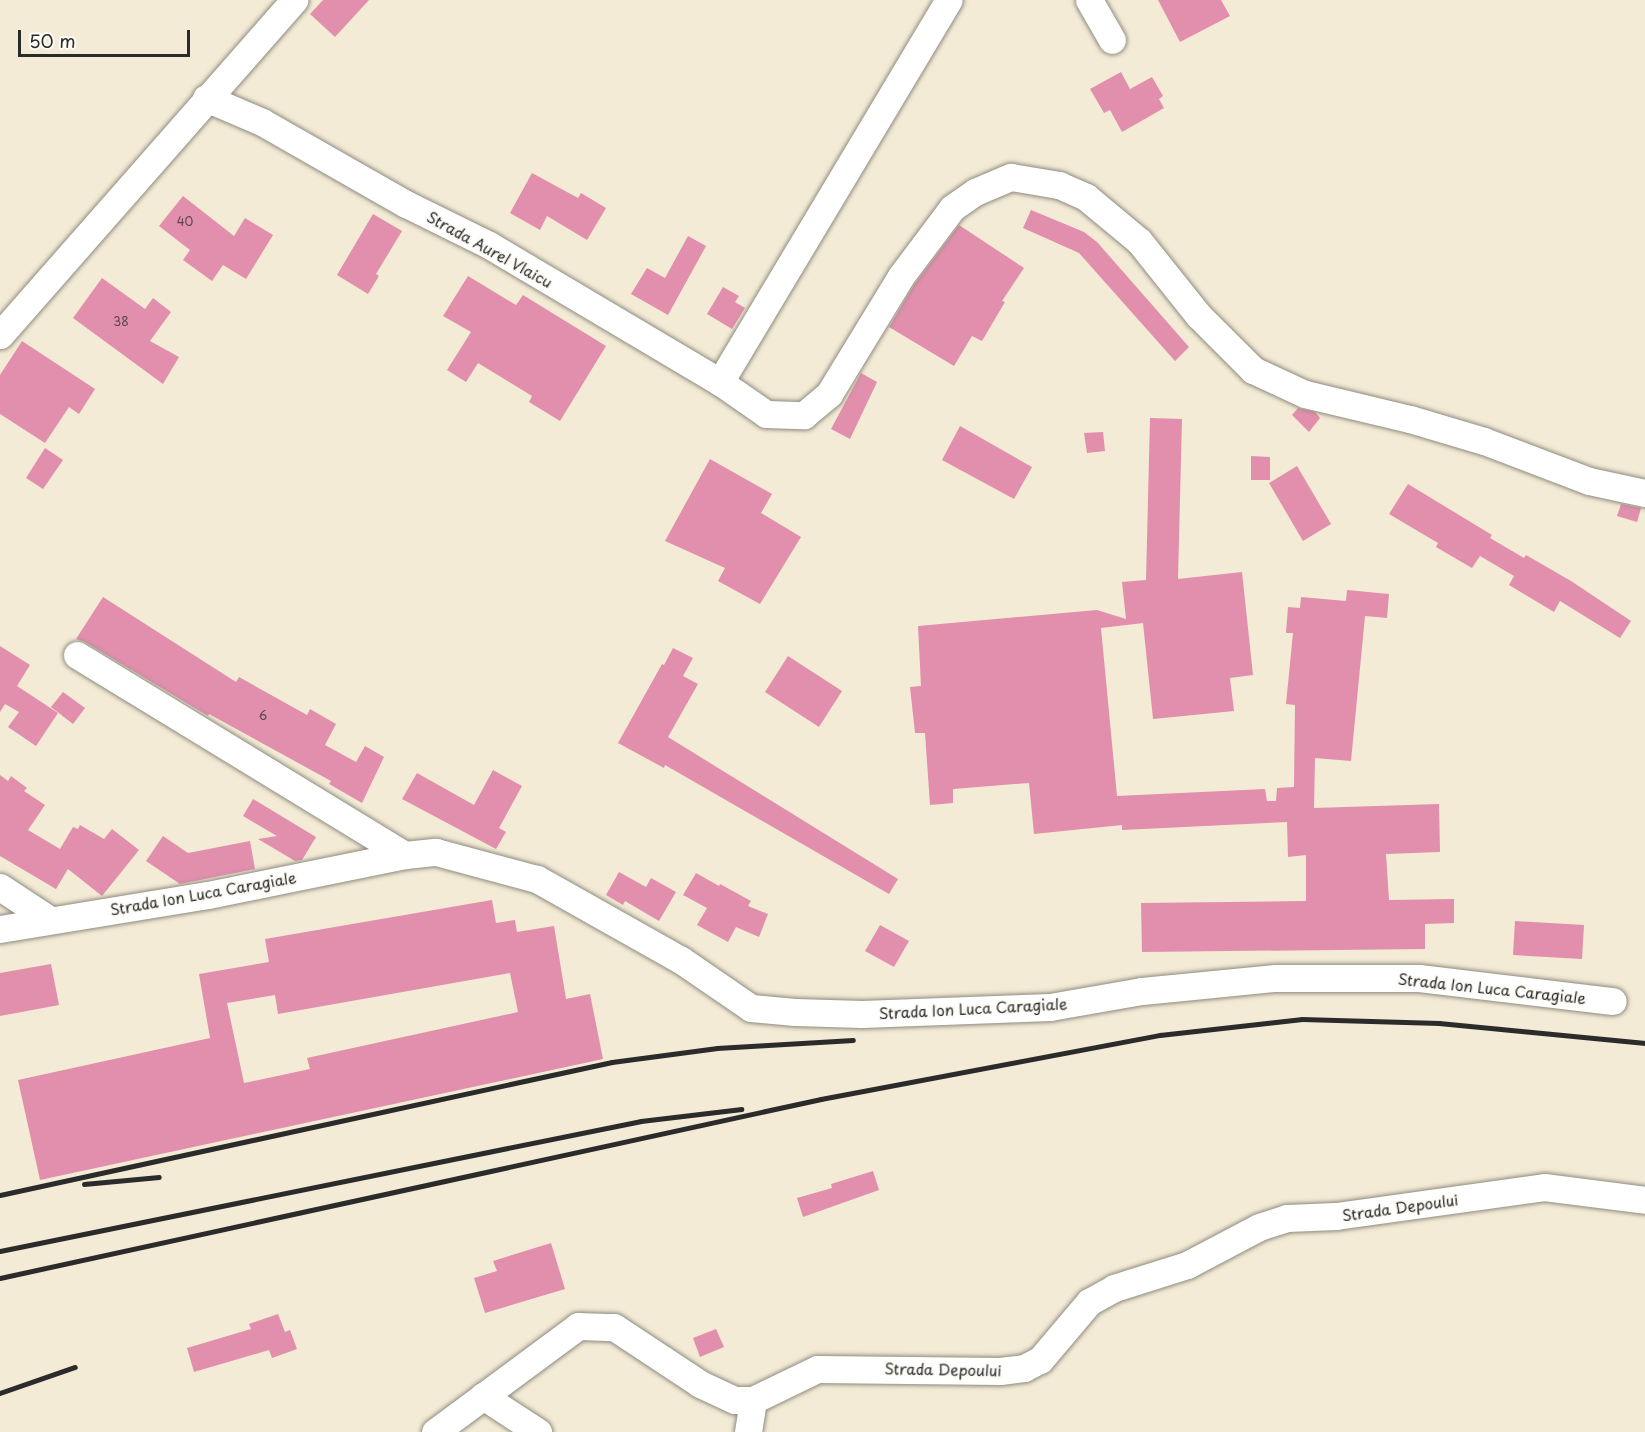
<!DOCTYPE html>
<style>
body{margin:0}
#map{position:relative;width:1645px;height:1432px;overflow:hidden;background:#f3ebd5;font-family:"Playpen Sans",sans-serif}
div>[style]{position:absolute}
.building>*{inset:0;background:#e18fac}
.roads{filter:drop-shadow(0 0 2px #8f8b80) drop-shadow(0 0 2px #8f8b80)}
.minor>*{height:27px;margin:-13.5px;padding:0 13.5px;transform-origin:13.5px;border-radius:13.5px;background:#fff}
.rail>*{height:4.5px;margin:-2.25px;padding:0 2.25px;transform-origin:2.25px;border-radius:2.25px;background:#2b2b2b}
span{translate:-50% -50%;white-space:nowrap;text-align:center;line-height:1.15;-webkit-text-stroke:4.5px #fdfcf7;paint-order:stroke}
.number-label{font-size:12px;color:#58444b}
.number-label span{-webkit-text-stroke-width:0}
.street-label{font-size:15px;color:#2b2b2b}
.scale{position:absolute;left:18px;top:30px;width:172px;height:27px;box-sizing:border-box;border:3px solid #2b2b2b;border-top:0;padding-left:8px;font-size:18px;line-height:21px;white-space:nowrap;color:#2b2b2b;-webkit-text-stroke:4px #fdfcf7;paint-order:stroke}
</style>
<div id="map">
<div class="building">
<div style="clip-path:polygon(323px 0,369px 0,335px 37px,310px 14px)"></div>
<div style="clip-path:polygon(1158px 0,1221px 0,1230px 16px,1180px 42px)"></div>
<div style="clip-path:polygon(1121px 72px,1130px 89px,1152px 77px,1163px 96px,1159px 99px,1164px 108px,1122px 132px,1110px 110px,1104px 113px,1090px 89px)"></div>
<div style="clip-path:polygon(532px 173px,578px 198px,581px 193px,606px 208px,587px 240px,547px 216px,540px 230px,510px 213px)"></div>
<div style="clip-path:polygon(183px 196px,234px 236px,245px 218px,273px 235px,246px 279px,223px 265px,212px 281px,183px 260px,190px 250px,159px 226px)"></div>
<div style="clip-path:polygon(1031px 210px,1084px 232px,1097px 242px,1189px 347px,1175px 361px,1079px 253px,1023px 228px)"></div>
<div style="clip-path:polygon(373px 214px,402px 231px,376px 274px,379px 276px,368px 294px,337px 275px)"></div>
<div style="clip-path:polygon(959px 225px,1024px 268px,1002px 301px,1005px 302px,982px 341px,972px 336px,954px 366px,889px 327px,914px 285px)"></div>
<div style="clip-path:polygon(688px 236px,706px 246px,668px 315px,631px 294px,647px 268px,665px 278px)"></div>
<div style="clip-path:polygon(468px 276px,516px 305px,523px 295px,606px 346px,560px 421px,529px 402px,532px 396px,478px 363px,466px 382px,447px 370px,471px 332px,443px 316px)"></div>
<div style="clip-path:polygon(102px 278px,145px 309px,153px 298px,171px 312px,150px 341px,179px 357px,163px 384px,73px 318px)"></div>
<div style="clip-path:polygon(723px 287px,739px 296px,735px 302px,745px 308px,732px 329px,707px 314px)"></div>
<div style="clip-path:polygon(22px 341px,95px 389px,79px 414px,69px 407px,45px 443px,0 414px,0 375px)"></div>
<div style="clip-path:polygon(861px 373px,877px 382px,850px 439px,831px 429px)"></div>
<div style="clip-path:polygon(1298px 408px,1315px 412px,1320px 418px,1309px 432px,1292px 415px)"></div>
<div style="clip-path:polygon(1150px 418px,1182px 419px,1178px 579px,1242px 572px,1253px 675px,1230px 678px,1234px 711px,1153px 719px,1143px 623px,1101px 628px,1117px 796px,1265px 789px,1267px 801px,1276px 801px,1277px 788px,1294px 787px,1295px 705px,1286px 704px,1293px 633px,1286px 633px,1288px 607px,1300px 608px,1301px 597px,1346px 601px,1347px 590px,1389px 594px,1387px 618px,1365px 616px,1351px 761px,1315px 758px,1314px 808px,1439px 804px,1440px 852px,1386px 854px,1389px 900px,1454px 899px,1454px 923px,1425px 924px,1425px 949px,1142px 952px,1141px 903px,1306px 901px,1306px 855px,1288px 857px,1287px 822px,1122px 830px,1122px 825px,1034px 834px,1029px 783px,953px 789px,953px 803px,930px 805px,925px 733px,915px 733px,910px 687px,921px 686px,918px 626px,1097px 610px,1126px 619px,1122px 582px,1146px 580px)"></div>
<div style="clip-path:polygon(960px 426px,1032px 467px,1014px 499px,942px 460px)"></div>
<div style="clip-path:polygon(1103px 432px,1105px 451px,1087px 453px,1084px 433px)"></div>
<div style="clip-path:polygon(45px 448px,63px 460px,43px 489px,26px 478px)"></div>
<div style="clip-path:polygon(1251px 456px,1270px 457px,1270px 480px,1251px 480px)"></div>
<div style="clip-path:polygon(710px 459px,772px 494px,761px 513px,801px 537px,760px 604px,718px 581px,725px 568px,665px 541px)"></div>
<div style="clip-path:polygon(1297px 466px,1331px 524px,1303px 541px,1269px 483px)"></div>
<div style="clip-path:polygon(1408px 484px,1492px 535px,1490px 538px,1524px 558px,1526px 555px,1571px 581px,1631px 621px,1620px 638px,1560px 601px,1554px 612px,1509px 585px,1514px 576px,1480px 556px,1472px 568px,1436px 547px,1438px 543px,1389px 514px)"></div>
<div style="clip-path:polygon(1621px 504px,1641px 508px,1637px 522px,1617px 516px)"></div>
<div style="clip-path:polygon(103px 597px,236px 682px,239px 677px,307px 715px,310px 709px,336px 724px,325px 745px,356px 762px,365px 746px,384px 757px,362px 803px,329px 784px,331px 781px,209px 714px,208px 716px,85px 642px,76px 639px)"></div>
<div style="clip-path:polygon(0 646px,30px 665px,17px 686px,58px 713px,36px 746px,8px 727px,19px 712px,5px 704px,0 712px)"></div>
<div style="clip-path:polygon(673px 648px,693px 658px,683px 676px,698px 684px,668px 737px,898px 879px,889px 894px,665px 765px,664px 768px,618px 743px,662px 664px,664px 665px)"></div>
<div style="clip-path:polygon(788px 656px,842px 691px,819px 727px,765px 692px)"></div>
<div style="clip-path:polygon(63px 692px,85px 708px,73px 724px,51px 707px)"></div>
<div style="clip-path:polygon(493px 770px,522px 786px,499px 828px,506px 832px,496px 849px,402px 799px,417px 773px,474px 805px)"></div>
<div style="clip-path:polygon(0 775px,8px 781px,11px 776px,27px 788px,24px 791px,45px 805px,28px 830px,60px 849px,73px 827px,78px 829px,80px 825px,104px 839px,112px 829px,139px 850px,102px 896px,68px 869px,56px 889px,0 856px)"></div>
<div style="clip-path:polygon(253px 799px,316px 837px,302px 860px,295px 861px,258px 839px,277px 836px,243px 816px)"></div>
<div style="clip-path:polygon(163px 836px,188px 853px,250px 841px,255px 869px,180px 884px,146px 861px)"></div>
<div style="clip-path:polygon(619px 872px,646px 887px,651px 878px,676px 892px,659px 921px,625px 901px,623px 905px,606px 895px)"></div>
<div style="clip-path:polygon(696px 873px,719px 886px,720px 884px,751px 901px,748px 906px,768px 914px,759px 937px,736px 927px,728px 942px,697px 925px,707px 908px,683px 895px)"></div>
<div style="clip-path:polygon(evenodd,492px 900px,496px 923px,515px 920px,517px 932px,554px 926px,566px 999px,590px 994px,603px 1059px,40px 1180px,18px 1080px,210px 1038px,199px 974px,269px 962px,265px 939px,492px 900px,510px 973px,518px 1012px,307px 1058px,310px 1069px,244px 1083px,227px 1003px,275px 995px,278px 1014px,510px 973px)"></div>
<div style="clip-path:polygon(1515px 921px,1584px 925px,1582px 959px,1513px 955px)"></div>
<div style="clip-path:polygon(880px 925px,909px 941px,894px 967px,865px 951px)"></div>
<div style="clip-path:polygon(51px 964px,59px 1005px,0 1016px,0 973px)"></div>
<div style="clip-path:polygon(873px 1171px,879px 1190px,803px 1217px,797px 1198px,832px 1188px,831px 1184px)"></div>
<div style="clip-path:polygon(551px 1243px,565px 1289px,485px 1313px,474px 1278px,497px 1271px,493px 1261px)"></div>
<div style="clip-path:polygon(278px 1314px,285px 1332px,290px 1330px,297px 1349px,272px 1358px,269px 1350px,194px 1372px,187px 1348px,251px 1329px,249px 1324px)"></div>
<div style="clip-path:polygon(716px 1329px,724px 1347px,700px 1357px,693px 1338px)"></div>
</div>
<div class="roads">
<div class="minor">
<div style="left:1089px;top:0;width:46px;rotate:60.1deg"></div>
<div style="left:206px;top:98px;width:61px;rotate:23.2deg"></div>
<div style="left:262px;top:122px;width:166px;rotate:29.7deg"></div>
<div style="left:406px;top:204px;width:93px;rotate:26.3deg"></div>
<div style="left:489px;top:245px;width:269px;rotate:30.7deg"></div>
<div style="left:720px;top:382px;width:56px;rotate:34.8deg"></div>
<div style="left:766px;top:414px;width:38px;rotate:2deg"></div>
<div style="left:804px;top:415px;width:33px;rotate:-40deg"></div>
<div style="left:829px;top:394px;width:138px;rotate:-58.6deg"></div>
<div style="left:901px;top:276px;width:85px;rotate:-53.1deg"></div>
<div style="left:952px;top:208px;width:28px;rotate:-35deg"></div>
<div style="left:975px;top:192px;width:39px;rotate:-23deg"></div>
<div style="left:1011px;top:177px;width:49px;rotate:9.5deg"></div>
<div style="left:1059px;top:185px;width:30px;rotate:24deg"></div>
<div style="left:1086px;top:197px;width:69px;rotate:39.7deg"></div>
<div style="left:1139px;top:241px;width:95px;rotate:51.4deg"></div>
<div style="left:1198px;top:315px;width:78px;rotate:45deg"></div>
<div style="left:1253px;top:370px;width:57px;rotate:24.8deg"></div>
<div style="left:1305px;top:394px;width:108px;rotate:13.4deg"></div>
<div style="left:1410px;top:419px;width:77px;rotate:16.6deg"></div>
<div style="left:1484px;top:441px;width:112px;rotate:20.9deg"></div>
<div style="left:1589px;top:481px;width:57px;rotate:12.1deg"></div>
<div style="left:0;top:335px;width:446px;rotate:-48.7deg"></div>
<div style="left:720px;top:382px;width:445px;rotate:-59.1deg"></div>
<div style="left:77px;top:655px;width:384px;rotate:31.4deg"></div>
<div style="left:0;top:887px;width:60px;rotate:33.4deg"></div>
<div style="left:0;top:929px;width:211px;rotate:-9.3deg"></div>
<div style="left:208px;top:895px;width:201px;rotate:-11.5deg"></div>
<div style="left:405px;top:855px;width:31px;rotate:-6deg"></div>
<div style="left:436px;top:852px;width:105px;rotate:15deg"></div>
<div style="left:537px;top:879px;width:165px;rotate:29.4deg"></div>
<div style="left:681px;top:960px;width:85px;rotate:34.4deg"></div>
<div style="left:751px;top:1008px;width:44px;rotate:5.2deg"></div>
<div style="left:795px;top:1012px;width:67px;rotate:1.7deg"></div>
<div style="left:862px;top:1014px;width:188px;rotate:-2.1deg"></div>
<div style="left:1050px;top:1007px;width:93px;rotate:-9.9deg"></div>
<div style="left:1142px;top:991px;width:134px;rotate:-5.6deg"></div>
<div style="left:1275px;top:978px;width:144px"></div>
<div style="left:1419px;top:978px;width:195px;rotate:6.8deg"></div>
<div style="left:483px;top:1396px;width:66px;rotate:33.2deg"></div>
<div style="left:435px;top:1432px;width:178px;rotate:-36.5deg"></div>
<div style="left:578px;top:1326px;width:36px;rotate:2deg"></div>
<div style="left:614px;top:1327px;width:103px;rotate:33.5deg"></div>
<div style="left:700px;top:1384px;width:38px;rotate:25deg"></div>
<div style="left:735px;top:1400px;width:18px"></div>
<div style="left:753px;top:1400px;width:71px;rotate:-25.8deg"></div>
<div style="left:817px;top:1369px;width:183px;rotate:0.6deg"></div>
<div style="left:1000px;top:1371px;width:24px;rotate:-7deg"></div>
<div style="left:1024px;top:1368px;width:18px;rotate:-27deg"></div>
<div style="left:1040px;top:1360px;width:76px;rotate:-49.8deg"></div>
<div style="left:1089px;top:1302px;width:29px;rotate:-29deg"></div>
<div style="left:1114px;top:1288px;width:77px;rotate:-17.5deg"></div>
<div style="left:1187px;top:1265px;width:81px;rotate:-27.8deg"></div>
<div style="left:1259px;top:1227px;width:29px;rotate:-18deg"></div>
<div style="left:1287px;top:1218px;width:49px;rotate:-2.3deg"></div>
<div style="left:1336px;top:1216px;width:210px;rotate:-7.9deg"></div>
<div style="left:1544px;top:1187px;width:102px;rotate:7.3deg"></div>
<div style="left:748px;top:1432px;width:32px;rotate:-81deg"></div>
</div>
</div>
<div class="rail">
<div style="left:84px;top:1184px;width:75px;rotate:-5.3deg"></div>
<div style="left:0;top:1195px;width:626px;rotate:-12.26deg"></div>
<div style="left:612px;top:1062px;width:106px;rotate:-7.6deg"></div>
<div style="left:717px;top:1048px;width:136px;rotate:-3.4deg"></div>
<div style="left:0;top:1251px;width:654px;rotate:-11.46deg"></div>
<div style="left:641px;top:1121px;width:101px;rotate:-6.8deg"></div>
<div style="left:0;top:1278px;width:840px;rotate:-12.3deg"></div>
<div style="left:821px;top:1099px;width:345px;rotate:-10.7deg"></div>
<div style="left:1160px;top:1035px;width:143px;rotate:-6.4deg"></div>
<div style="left:1302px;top:1019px;width:137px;rotate:1.7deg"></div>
<div style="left:1439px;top:1023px;width:207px;rotate:5.5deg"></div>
<div style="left:0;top:1393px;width:79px;rotate:-19.1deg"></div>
</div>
<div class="number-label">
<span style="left:185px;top:222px">40</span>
<span style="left:121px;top:322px">38</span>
<span style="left:263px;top:716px">6</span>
</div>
<div class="street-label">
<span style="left:490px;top:249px;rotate:29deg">Strada Aurel Vlaicu</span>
<span style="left:203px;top:893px;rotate:-10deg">Strada Ion Luca Caragiale</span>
<span style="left:1492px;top:988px;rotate:6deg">Strada Ion Luca Caragiale</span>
<span style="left:973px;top:1008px;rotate:-3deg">Strada Ion Luca Caragiale</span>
<span style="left:1400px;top:1207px;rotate:-8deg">Strada Depoului</span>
<span style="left:943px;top:1369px;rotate:1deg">Strada Depoului</span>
</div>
<div class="scale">50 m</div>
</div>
